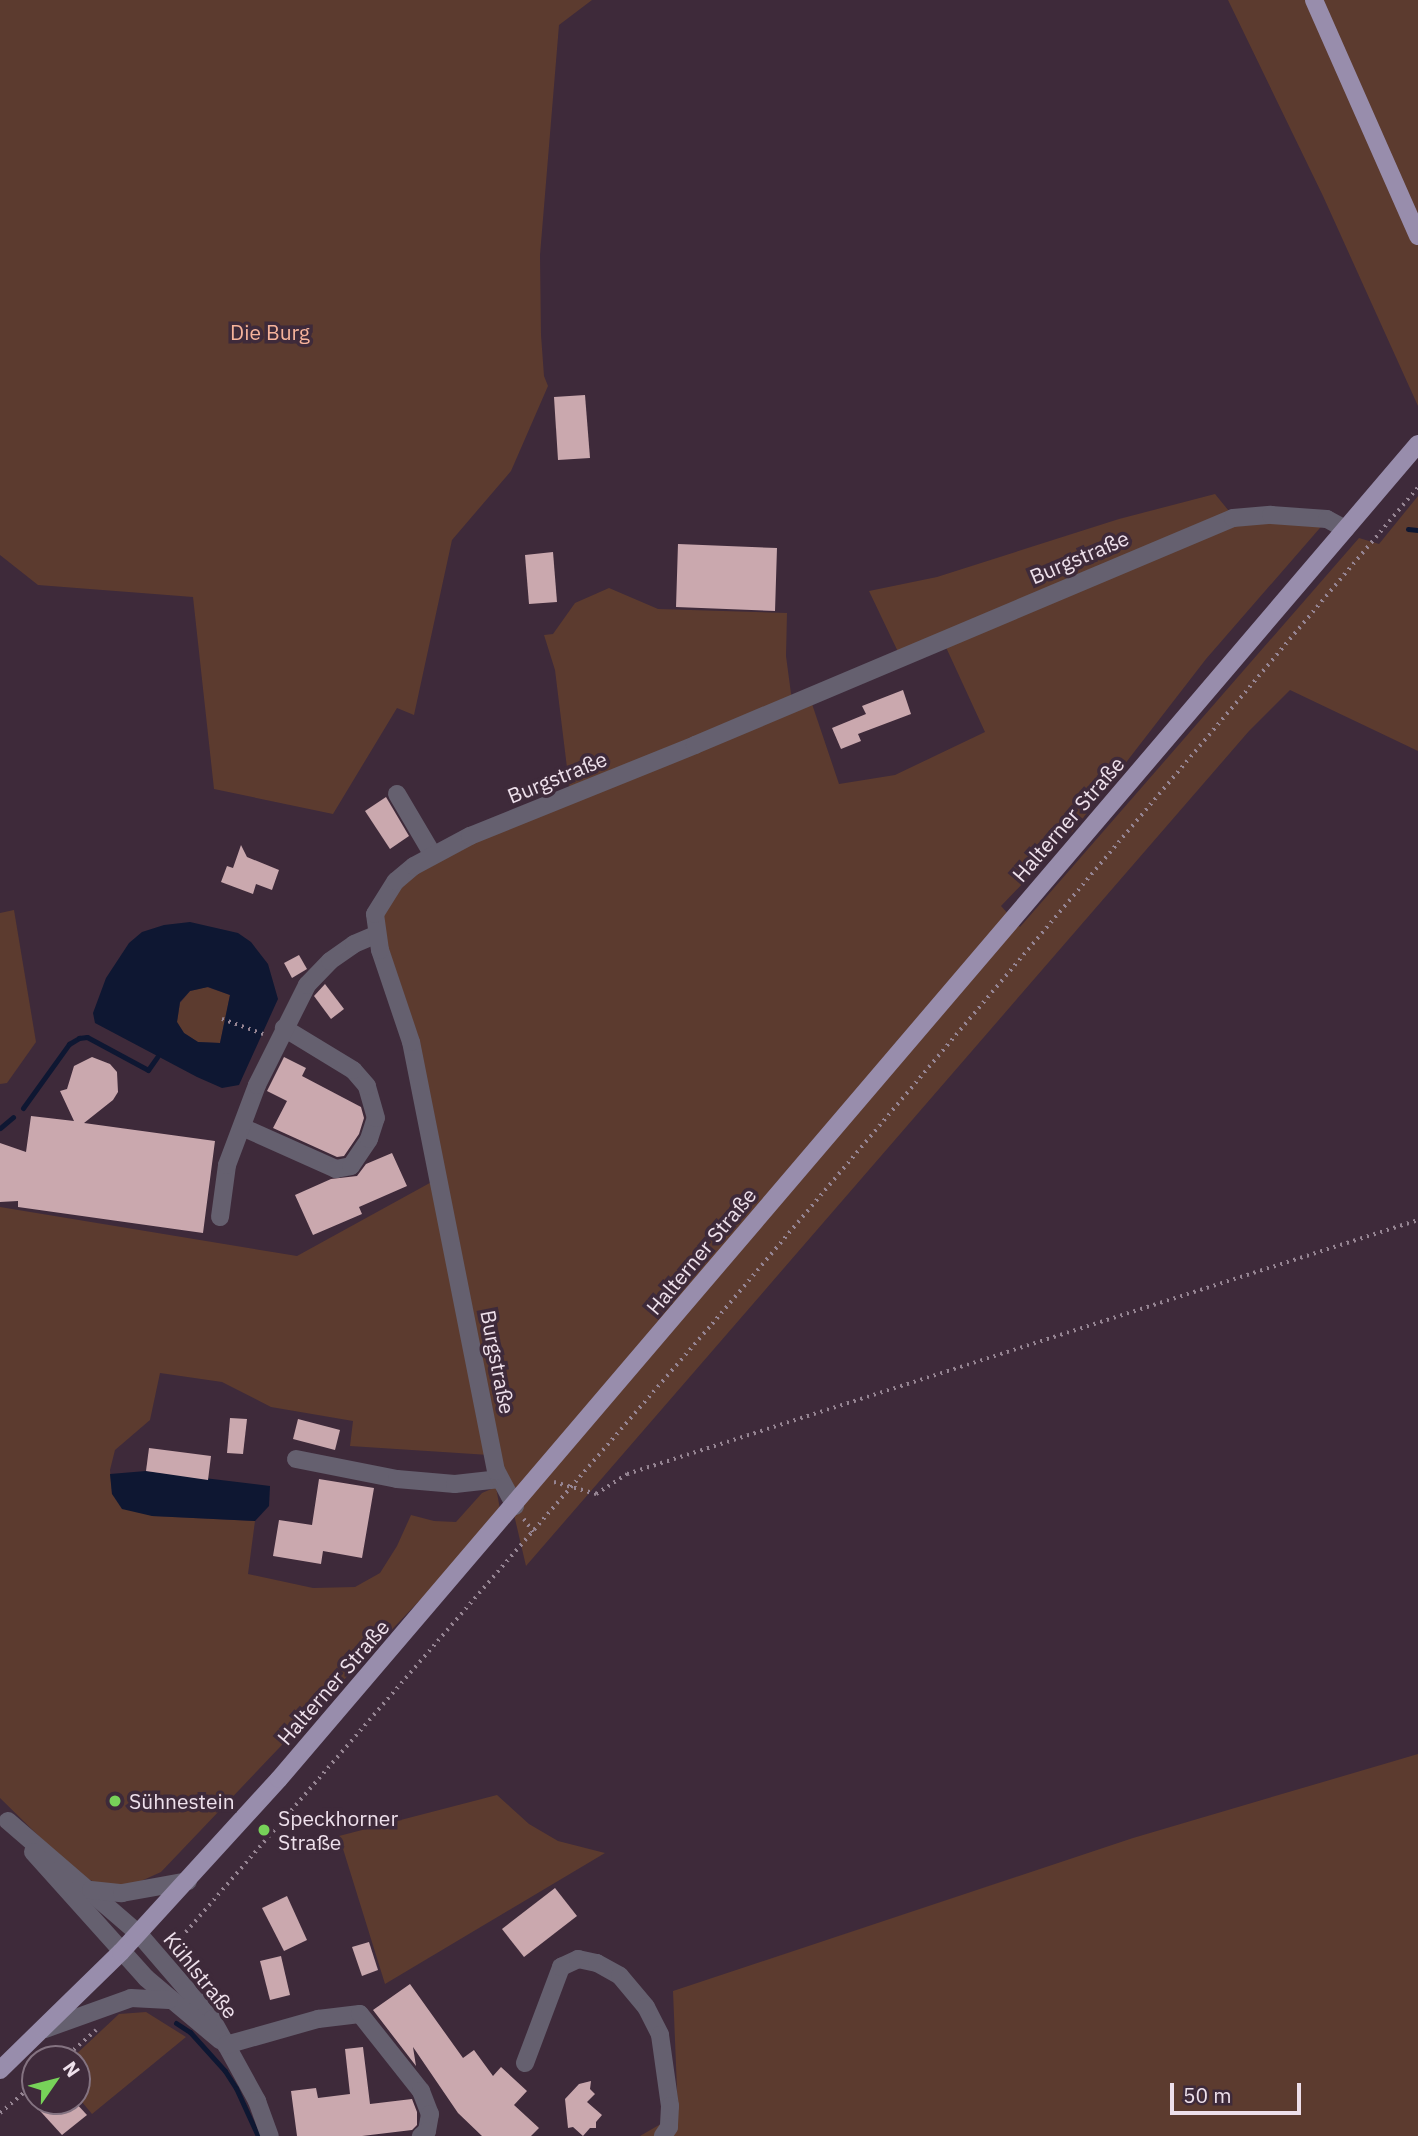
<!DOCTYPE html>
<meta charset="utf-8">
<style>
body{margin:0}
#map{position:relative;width:1418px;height:2136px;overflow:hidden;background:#3e2a3a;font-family:"IBM Plex Sans",sans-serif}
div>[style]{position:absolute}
.green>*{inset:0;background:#5c3b2f}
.water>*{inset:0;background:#0e1732}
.stream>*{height:5px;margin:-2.5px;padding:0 2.5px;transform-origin:2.5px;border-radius:2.5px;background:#0e1732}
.building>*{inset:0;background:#caa8ae}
.path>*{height:3.5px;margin-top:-1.75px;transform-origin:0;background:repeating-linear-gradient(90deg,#968593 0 2px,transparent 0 7px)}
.minor>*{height:18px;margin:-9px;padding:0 9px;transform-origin:9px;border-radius:9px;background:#65606f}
.major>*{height:18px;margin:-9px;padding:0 9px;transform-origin:9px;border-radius:9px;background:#988dac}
.dots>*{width:19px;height:19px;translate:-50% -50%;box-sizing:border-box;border:4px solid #3e2a3a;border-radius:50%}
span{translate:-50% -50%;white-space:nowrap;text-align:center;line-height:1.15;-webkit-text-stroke:7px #3e2a3a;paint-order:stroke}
.park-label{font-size:21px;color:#f6b39b}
.street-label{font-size:21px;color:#eee0eb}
.poi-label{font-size:21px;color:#eee0eb}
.left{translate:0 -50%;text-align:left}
.north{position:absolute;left:21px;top:2045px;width:70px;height:70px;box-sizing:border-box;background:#3e2a3a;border:2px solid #847381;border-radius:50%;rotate:55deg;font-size:19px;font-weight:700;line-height:28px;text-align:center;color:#eee0eb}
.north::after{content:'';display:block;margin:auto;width:24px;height:32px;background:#77d259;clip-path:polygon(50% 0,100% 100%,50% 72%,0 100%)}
.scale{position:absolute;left:1170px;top:2083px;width:131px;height:32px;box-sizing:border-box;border:4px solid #eee0eb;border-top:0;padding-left:9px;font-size:21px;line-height:24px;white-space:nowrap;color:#eee0eb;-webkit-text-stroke:5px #3e2a3a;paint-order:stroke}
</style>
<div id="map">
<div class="green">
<div style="clip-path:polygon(0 0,592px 0,559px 25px,540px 255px,541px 335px,544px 376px,548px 386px,511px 471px,452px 540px,414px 715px,397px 708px,333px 814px,214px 789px,193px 597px,38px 585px,0 555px)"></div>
<div style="clip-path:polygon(1228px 0,1418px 0,1418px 406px,1323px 196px)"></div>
<div style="clip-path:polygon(1215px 494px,1233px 516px,900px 656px,869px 591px,937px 577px,1119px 519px)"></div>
<div style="clip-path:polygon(1418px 496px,1418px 751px,1290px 690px,1249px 731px,526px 1566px,382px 949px,385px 899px,434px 858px,810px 698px,839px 784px,895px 775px,985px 732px,944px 643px,1234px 520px,1326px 521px,1206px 659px,1073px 831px,1001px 906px,1020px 927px,1359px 538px,1379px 544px)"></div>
<div style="clip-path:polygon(609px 588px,658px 609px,787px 613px,786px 656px,792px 701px,570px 792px,555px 670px,544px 635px,553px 634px,575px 603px)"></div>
<div style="clip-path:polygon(14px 910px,36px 1042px,7px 1083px,0 1084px,0 913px)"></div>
<div style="clip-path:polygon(207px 987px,230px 995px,220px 1043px,198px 1042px,184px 1033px,177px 1022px,180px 1003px,190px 991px)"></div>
<div style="clip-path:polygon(437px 1179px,489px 1455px,350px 1446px,353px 1421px,271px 1407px,222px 1382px,160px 1373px,150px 1420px,115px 1450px,110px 1470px,112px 1494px,152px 1516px,255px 1521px,248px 1574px,313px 1588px,355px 1587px,380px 1573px,397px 1546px,411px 1515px,434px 1521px,456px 1522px,482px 1493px,496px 1487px,501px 1515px,161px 1872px,130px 1886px,101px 1885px,88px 1879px,55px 1852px,0 1798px,0 1207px,297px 1256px)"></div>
<div style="clip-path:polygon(1418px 1754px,1418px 2136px,640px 2136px,678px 2114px,673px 1991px,1133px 1838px)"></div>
<div style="clip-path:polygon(497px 1795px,529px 1824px,558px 1841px,605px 1853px,385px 1984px,339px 1836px)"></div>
<div style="clip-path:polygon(146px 2012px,186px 2037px,92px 2114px,77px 2096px,77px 2059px,71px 2059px,119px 2014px)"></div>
</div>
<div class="water">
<div style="clip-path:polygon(evenodd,190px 922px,238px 933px,251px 942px,268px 964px,278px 999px,239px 1085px,222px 1088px,197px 1077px,95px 1023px,93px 1013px,106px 978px,129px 943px,142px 932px,164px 925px,190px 922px,208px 987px,230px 995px,220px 1043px,198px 1042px,184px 1033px,177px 1022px,180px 1002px,190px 991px,208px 987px)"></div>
<div style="clip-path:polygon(146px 1471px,270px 1486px,269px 1506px,255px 1521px,152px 1516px,122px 1509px,112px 1494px,110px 1474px)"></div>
</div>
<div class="stream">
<div style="left:1408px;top:529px;width:10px;rotate:6deg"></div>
<div style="left:23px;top:1108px;width:79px;rotate:-54.3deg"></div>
<div style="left:69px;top:1044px;width:12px;rotate:-31deg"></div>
<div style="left:79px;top:1038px;width:8px;rotate:-7deg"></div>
<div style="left:87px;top:1037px;width:69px;rotate:28.4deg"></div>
<div style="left:148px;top:1070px;width:16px;rotate:-55deg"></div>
<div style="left:0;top:1128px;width:17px;rotate:-40deg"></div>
<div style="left:176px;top:2023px;width:17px;rotate:33deg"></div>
<div style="left:190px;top:2032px;width:52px;rotate:48.1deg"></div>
<div style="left:225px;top:2071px;width:20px;rotate:57deg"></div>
<div style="left:236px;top:2088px;width:53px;rotate:65.4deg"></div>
</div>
<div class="building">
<div style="clip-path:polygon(585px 395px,590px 458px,558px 460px,554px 397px)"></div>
<div style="clip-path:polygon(678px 544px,777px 548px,775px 611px,676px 607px)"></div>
<div style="clip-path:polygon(553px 552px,557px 602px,529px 604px,525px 555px)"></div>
<div style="clip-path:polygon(903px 690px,911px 714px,858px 734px,861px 741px,841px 749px,832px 728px,866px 714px,862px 706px)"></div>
<div style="clip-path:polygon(386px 797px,409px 836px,390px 849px,365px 811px)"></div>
<div style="clip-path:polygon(241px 845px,247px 857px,279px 870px,272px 890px,256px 884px,253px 894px,221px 882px,227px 866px,233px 868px)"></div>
<div style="clip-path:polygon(299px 955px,307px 969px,292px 978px,284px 963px)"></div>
<div style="clip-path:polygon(325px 984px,344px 1009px,331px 1019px,314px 996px)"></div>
<div style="clip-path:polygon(92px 1057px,110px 1064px,117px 1072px,118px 1092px,113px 1100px,84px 1123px,215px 1141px,203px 1233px,18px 1207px,18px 1201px,0 1202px,0 1143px,26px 1152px,31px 1116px,74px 1121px,60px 1091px,67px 1089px,74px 1066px)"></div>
<div style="clip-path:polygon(284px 1057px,306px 1068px,302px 1076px,361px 1107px,364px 1118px,359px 1134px,344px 1156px,337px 1157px,273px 1128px,287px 1101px,267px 1091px)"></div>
<div style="clip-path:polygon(392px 1153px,407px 1186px,359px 1207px,362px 1214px,313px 1235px,295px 1195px,331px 1179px,357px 1176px,366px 1164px)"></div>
<div style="clip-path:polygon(230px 1418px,247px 1419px,243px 1454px,227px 1453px)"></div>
<div style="clip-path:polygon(298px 1419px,340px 1430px,335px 1450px,293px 1439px)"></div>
<div style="clip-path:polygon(149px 1448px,211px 1456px,208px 1480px,146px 1471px)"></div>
<div style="clip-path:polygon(319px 1479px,374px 1488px,362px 1558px,323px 1551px,321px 1564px,273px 1556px,279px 1520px,312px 1525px)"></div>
<div style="clip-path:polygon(555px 1888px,577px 1916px,524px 1957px,502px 1929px)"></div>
<div style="clip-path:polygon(287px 1896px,307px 1940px,284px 1951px,262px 1908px)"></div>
<div style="clip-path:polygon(369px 1942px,378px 1970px,362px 1976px,352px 1947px)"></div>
<div style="clip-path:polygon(281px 1956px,290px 1995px,270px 2000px,260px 1961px)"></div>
<div style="clip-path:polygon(410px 1984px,463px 2058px,474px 2050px,493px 2076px,501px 2067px,527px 2091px,514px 2105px,539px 2128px,531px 2136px,482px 2136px,458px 2113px,413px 2047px,416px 2066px,373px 2010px)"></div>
<div style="clip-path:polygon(363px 2047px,370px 2104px,412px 2099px,417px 2112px,417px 2125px,412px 2130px,362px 2136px,297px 2136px,291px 2091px,316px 2088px,318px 2098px,350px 2094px,345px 2049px)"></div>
<div style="clip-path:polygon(591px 2081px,590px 2089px,595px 2094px,587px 2102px,602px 2115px,596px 2122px,596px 2128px,590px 2128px,583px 2136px,573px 2127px,568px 2128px,565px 2099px,579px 2084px)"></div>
<div style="clip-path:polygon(31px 2101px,74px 2101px,87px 2115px,62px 2135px)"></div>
</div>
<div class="path">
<div style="left:222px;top:1019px;width:44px;rotate:20.1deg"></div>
<div style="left:554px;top:1482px;width:44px;rotate:15.9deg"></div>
<div style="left:596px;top:1494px;width:37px;rotate:-33deg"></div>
<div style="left:627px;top:1474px;width:831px;rotate:-17.8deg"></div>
<div style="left:524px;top:1519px;width:16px;rotate:55deg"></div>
<div style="left:172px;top:1948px;width:825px;rotate:-49.13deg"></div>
<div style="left:712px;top:1324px;width:1095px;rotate:-49.85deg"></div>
<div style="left:63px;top:2059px;width:44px;rotate:-41.3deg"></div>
<div style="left:0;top:2113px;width:46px;rotate:-40.6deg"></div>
</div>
<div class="minor">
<div style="left:397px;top:794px;width:71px;rotate:59.5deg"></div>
<div style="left:242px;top:1127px;width:103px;rotate:24.1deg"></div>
<div style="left:336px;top:1169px;width:15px;rotate:-11deg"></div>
<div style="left:351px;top:1166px;width:32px;rotate:-56deg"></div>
<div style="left:369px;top:1139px;width:22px;rotate:-72deg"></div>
<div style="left:376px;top:1118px;width:33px;rotate:-106deg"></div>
<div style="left:367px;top:1086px;width:21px;rotate:-131deg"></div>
<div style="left:353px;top:1070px;width:81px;rotate:-148.7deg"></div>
<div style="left:220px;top:1217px;width:52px;rotate:-82.3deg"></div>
<div style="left:227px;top:1165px;width:85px;rotate:-69.4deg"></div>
<div style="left:257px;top:1085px;width:112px;rotate:-63.4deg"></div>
<div style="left:307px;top:985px;width:33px;rotate:-46deg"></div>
<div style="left:330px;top:961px;width:29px;rotate:-35deg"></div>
<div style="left:354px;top:944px;width:25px;rotate:-23deg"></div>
<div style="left:296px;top:1459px;width:103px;rotate:11.2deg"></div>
<div style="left:397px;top:1479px;width:58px;rotate:4.9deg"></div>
<div style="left:455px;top:1484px;width:45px;rotate:-6.3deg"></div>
<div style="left:515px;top:1506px;width:40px;rotate:-118deg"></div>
<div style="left:496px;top:1471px;width:437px;rotate:-101.2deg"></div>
<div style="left:411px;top:1042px;width:97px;rotate:-108.6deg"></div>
<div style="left:380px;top:950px;width:36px;rotate:-98deg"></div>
<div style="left:375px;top:914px;width:39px;rotate:-58deg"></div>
<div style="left:396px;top:881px;width:23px;rotate:-40deg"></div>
<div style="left:414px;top:866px;width:64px;rotate:-28.2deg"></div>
<div style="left:470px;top:836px;width:243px;rotate:-22deg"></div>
<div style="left:695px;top:745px;width:584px;rotate:-22.88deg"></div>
<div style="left:1233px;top:518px;width:38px;rotate:-5deg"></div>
<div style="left:1271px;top:515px;width:56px;rotate:4.1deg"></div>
<div style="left:1327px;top:519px;width:21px;rotate:29deg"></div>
<div style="left:8px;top:1821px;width:173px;rotate:40.8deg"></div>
<div style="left:139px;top:1934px;width:112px;rotate:49.3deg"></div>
<div style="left:212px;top:2019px;width:94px;rotate:61.2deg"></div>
<div style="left:257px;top:2101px;width:37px;rotate:70deg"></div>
<div style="left:33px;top:1852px;width:169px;rotate:48.1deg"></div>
<div style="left:146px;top:1978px;width:97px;rotate:40deg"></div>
<div style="left:91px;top:1890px;width:31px;rotate:6deg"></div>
<div style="left:122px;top:1893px;width:67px;rotate:-10.3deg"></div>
<div style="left:45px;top:2029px;width:91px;rotate:-19.8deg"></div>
<div style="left:131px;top:1998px;width:38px;rotate:3deg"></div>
<div style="left:226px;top:2045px;width:96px;rotate:-15.8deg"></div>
<div style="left:318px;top:2019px;width:42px;rotate:-6.8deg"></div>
<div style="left:360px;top:2014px;width:98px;rotate:51.6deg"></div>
<div style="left:421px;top:2091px;width:25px;rotate:69deg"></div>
<div style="left:430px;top:2114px;width:17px;rotate:100deg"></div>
<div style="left:427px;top:2131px;width:8px;rotate:140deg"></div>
<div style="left:525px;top:2063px;width:103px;rotate:-69.4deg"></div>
<div style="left:561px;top:1967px;width:19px;rotate:-25deg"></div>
<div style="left:578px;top:1959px;width:19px;rotate:12deg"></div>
<div style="left:597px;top:1963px;width:26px;rotate:29deg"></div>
<div style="left:620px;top:1976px;width:40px;rotate:50deg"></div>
<div style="left:646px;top:2007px;width:31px;rotate:63deg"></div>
<div style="left:660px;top:2035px;width:72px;rotate:82deg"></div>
<div style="left:670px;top:2106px;width:21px;rotate:93deg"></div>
<div style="left:669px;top:2127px;width:11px;rotate:124deg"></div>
</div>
<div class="major">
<div style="left:1314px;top:0;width:258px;rotate:66.2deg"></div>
<div style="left:0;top:2070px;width:169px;rotate:-44.3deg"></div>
<div style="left:121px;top:1952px;width:234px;rotate:-47.6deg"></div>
<div style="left:279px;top:1779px;width:1755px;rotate:-49.53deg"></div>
</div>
<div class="dots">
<div style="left:115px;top:1801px;background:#77d259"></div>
<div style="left:264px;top:1830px;background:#77d259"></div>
</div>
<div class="park-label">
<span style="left:270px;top:332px">Die Burg</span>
</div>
<div class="street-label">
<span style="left:1079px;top:557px;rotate:-23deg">Burgstraße</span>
<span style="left:557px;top:777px;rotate:-22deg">Burgstraße</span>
<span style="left:1068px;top:819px;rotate:-49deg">Halterner Straße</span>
<span style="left:701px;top:1251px;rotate:-50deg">Halterner Straße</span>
<span style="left:498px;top:1362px;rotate:79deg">Burgstraße</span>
<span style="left:333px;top:1682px;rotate:-49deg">Halterner Straße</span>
<span style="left:201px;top:1975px;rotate:51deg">Kühlstraße</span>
</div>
<div class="poi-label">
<span class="left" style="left:129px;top:1801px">Sühnestein</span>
<span class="left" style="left:278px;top:1830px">Speckhorner<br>Straße</span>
</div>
<div class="north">N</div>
<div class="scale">50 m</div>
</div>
